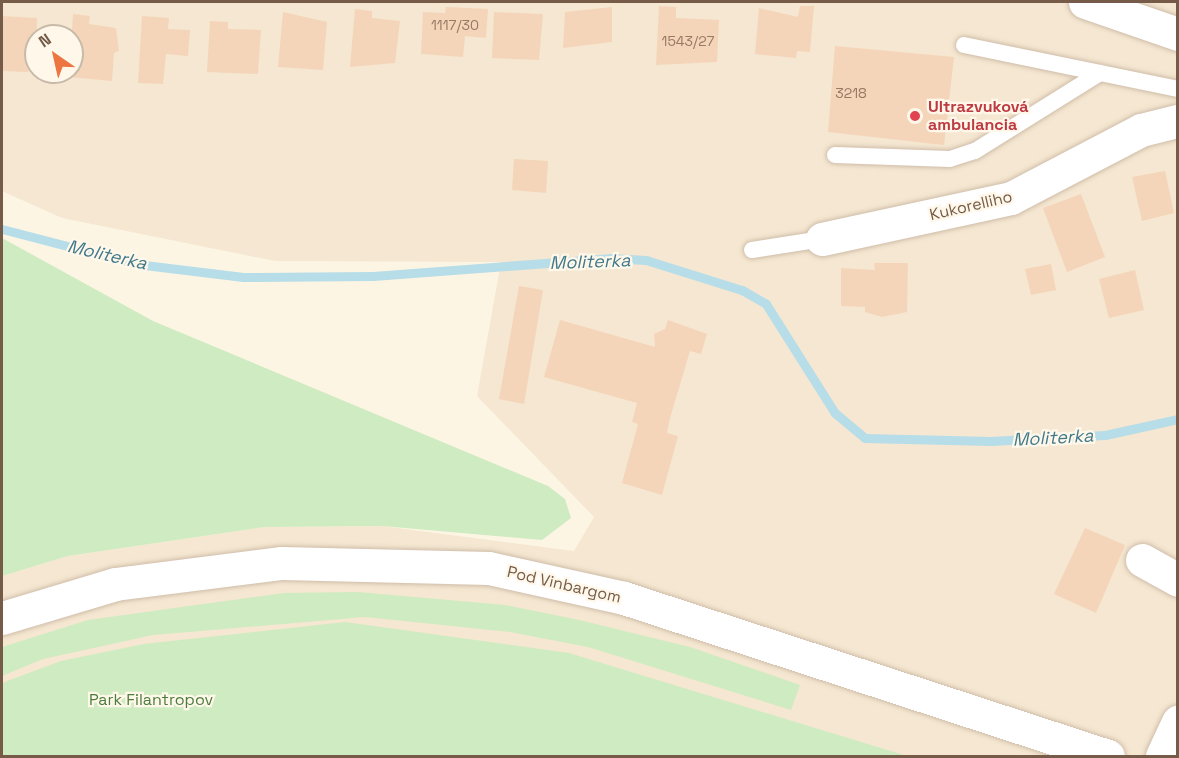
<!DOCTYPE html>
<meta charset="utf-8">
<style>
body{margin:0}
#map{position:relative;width:1179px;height:758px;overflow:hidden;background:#fdf5e3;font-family:"Space Grotesk",sans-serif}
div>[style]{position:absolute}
.residential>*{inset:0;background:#f5e7d1}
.green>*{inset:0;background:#cfebc1}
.stream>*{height:9px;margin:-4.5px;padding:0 4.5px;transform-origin:4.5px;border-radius:4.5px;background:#b6dde8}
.building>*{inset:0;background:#f4d5b9}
.roads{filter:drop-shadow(0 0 2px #cfbda9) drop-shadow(0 0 2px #cfbda9)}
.service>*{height:16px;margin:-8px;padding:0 8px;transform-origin:8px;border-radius:8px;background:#fff}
.minor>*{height:33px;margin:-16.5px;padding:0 16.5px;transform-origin:16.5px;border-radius:16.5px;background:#fff}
.dots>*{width:16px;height:16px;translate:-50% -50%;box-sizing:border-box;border:3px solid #fff8ea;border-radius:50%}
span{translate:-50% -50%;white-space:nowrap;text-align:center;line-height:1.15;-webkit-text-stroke:4.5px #fff8ea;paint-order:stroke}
.number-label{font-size:14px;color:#967a64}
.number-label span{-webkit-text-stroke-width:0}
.health-label{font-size:16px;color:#be3a42;font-weight:700}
.left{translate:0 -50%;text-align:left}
.street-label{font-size:16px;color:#765c48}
.park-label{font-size:16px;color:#4c7d3f}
.water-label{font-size:18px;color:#41798b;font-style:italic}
.frame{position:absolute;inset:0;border:3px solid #765c48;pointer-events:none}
.north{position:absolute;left:24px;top:24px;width:60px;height:60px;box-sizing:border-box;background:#fff8ea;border:2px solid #c8baa9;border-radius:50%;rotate:326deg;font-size:16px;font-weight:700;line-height:24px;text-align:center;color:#765c48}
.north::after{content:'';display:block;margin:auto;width:21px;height:27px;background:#ed7542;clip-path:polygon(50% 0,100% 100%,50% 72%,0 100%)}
</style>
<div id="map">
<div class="residential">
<div style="clip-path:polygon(evenodd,2px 2px,1177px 2px,1177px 756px,2px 756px,2px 576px,68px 556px,265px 527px,382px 526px,574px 551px,594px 517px,477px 396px,501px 262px,275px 261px,62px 218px,2px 191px,2px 2px,36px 36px,72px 36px,72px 72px,36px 72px,36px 36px)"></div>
</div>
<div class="green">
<div style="clip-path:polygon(2px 238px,153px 321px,548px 486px,565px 499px,571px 518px,542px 540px,382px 526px,265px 527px,68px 556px,2px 576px)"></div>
<div style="clip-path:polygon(358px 592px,505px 605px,579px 620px,690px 647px,800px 685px,791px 710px,588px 647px,510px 632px,365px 617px,153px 635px,43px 659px,2px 676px,2px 647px,88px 620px,284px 593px)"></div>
<div style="clip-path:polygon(345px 622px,569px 653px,907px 756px,2px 756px,2px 683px,61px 661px,144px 644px)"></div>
</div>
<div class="stream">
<div style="left:2px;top:229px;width:138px;rotate:14.6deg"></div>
<div style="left:136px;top:264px;width:108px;rotate:6.9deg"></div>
<div style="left:243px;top:277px;width:130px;rotate:-0.4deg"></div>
<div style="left:373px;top:276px;width:238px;rotate:-4.3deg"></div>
<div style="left:610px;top:258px;width:36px;rotate:3deg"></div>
<div style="left:646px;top:260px;width:101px;rotate:17.4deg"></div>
<div style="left:742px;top:290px;width:28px;rotate:30deg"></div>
<div style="left:766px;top:304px;width:129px;rotate:57.7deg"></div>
<div style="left:835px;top:413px;width:39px;rotate:40deg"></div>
<div style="left:865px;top:438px;width:126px;rotate:1.4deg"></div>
<div style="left:991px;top:441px;width:114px;rotate:-3deg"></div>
<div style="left:1105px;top:435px;width:75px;rotate:-12.4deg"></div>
</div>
<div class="building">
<div style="clip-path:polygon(659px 6px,676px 7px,676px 18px,719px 20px,717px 62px,656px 65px)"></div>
<div style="clip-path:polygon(800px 6px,814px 6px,810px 52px,797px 51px,796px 58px,755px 54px,759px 8px,798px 17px)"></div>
<div style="clip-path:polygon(446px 7px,488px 9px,486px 38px,465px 36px,463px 57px,421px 54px,423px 12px,445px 13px)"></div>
<div style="clip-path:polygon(612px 7px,612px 42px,563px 48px,565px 12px)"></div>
<div style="clip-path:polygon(355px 9px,372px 11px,372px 18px,400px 21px,395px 63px,350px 67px)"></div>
<div style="clip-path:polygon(283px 12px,327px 22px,323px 70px,278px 67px)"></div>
<div style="clip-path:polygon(494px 12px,543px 14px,539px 60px,492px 58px)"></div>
<div style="clip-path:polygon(73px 14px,90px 16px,89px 24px,116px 28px,119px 51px,114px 53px,112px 81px,69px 77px)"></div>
<div style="clip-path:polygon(2px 16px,37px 18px,36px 66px,29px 65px,28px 72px,2px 71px)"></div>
<div style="clip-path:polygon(142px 16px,169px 18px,168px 29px,190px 30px,188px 56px,166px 54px,163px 84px,138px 83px)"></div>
<div style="clip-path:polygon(210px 21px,228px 22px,228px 29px,261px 30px,258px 74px,207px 72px)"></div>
<div style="clip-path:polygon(835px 46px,954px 57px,944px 145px,828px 132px)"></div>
<div style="clip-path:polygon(514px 159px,548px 161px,546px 193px,512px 190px)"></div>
<div style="clip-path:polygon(1165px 171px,1174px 213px,1142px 221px,1132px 177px)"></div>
<div style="clip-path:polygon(1081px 194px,1105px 257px,1067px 272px,1043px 208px)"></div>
<div style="clip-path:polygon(874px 263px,908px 263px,907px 312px,882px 317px,865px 312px,865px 307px,841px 306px,841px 268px,875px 270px)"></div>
<div style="clip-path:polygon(1051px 264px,1056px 290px,1031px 295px,1025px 269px)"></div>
<div style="clip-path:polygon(1135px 270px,1144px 310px,1109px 318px,1099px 279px)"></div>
<div style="clip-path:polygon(519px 286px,543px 290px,524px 404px,499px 399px)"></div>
<div style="clip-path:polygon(560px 320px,655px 347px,654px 334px,665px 329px,668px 320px,707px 334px,701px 354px,690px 351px,670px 418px,667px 433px,678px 436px,662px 495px,622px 483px,638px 424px,632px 422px,637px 403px,544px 377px)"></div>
<div style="clip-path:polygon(1085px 528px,1125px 545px,1096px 613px,1054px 594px)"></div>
</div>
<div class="roads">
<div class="service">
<div style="left:964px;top:45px;width:218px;rotate:11.6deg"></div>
<div style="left:835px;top:155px;width:115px;rotate:2deg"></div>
<div style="left:950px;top:159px;width:26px;rotate:-18deg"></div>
<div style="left:975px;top:151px;width:147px;rotate:-32deg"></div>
<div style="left:752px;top:250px;width:71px;rotate:-8.9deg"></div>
</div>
<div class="minor">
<div style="left:1085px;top:2px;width:98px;rotate:19deg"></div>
<div style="left:822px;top:239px;width:193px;rotate:-12.2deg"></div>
<div style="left:1011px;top:198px;width:147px;rotate:-27.6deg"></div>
<div style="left:1141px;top:130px;width:38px;rotate:-14deg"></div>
<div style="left:1142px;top:560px;width:41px;rotate:29.1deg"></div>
<div style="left:2px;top:618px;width:118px;rotate:-16.7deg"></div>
<div style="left:115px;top:584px;width:168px;rotate:-7.2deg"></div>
<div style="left:282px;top:563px;width:207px;rotate:1.4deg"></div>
<div style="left:489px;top:568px;width:138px;rotate:12.5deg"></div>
<div style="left:624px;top:598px;width:509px;rotate:18.08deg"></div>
<div style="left:1162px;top:756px;width:38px;rotate:-65deg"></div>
</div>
</div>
<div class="dots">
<div style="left:915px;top:116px;background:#e0444e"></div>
</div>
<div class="number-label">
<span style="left:455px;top:25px">1117/30</span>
<span style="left:688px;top:41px">1543/27</span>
<span style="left:851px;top:93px">3218</span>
</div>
<div class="health-label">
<span class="left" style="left:928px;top:116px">Ultrazvuková<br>ambulancia</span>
</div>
<div class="street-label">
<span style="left:971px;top:206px;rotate:-13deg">Kukorelliho</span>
<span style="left:564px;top:585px;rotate:13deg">Pod Vinbargom</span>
</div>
<div class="park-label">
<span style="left:151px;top:700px">Park Filantropov</span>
</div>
<div class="water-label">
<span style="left:107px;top:255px;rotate:13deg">Moliterka</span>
<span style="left:590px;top:262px;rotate:-2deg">Moliterka</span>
<span style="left:1053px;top:438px;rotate:-3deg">Moliterka</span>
</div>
<div class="frame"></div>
<div class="north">N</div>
</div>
